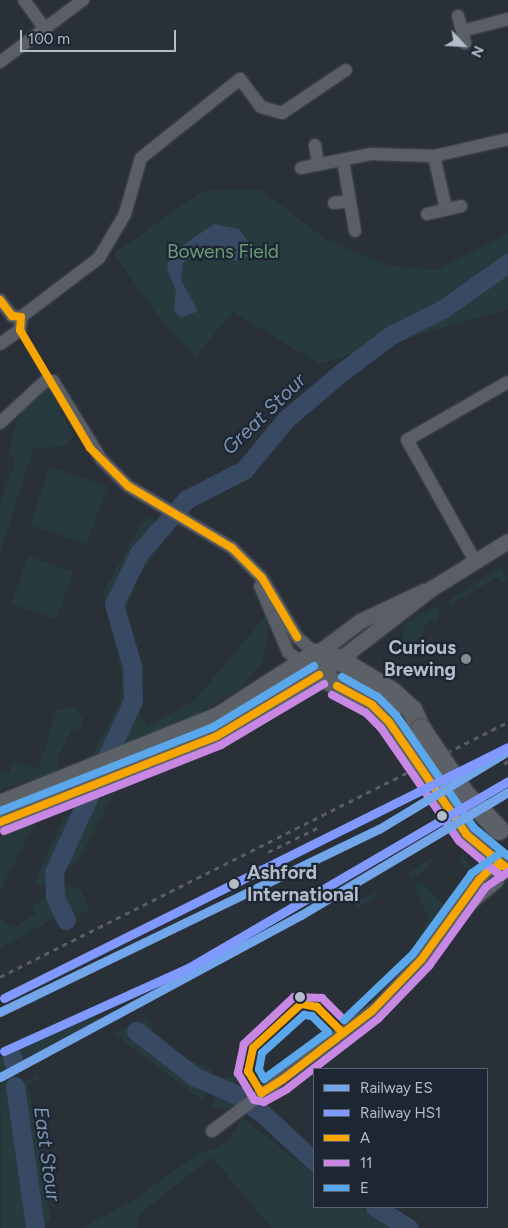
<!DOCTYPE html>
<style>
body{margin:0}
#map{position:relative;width:508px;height:1228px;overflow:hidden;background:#2a3038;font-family:Figtree,sans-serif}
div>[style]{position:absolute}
.green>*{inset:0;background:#273a3e}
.water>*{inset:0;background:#384963}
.river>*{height:19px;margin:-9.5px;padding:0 9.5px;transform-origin:9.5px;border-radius:9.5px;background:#384963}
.roads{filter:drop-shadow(0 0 1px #484c53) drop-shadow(0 0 1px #484c53)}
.minor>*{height:12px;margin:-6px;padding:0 6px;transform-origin:6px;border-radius:6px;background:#5a5e66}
.tertiary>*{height:15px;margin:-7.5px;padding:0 7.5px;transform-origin:7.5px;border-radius:7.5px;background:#5a5e66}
.primary>*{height:20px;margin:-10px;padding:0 10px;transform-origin:10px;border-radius:10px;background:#5c6168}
.rail>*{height:3px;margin-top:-1.5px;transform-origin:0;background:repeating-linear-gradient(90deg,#595d64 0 5px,transparent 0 10px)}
.bridges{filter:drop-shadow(0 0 1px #484c55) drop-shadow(0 0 1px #484c55)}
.primary-bridge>*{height:20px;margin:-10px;padding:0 10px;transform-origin:10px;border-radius:10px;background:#5c6168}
.bus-1>*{height:8px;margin:-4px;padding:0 4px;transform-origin:4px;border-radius:4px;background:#f7a600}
.bus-2>*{height:8px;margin:-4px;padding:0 4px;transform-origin:4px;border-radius:4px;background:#c787e3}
.bus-3>*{height:8px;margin:-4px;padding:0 4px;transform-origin:4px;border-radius:4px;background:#5aa8eb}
.rail-1>*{height:9px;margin:-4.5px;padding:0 4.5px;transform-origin:4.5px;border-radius:4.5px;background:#73a5eb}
.rail-2>*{height:9px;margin:-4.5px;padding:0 4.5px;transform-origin:4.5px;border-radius:4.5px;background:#8099ff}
.dots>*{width:14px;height:14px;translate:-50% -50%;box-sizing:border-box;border:2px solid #1d2633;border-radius:50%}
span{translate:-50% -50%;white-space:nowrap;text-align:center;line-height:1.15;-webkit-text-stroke:4.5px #1d2633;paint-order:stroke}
.park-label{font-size:19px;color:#6b9a76}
.poi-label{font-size:19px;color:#b4bcc9;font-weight:700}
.right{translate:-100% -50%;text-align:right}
.stop-label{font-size:19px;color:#b4bcc9;font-weight:700}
.left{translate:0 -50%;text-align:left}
.water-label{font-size:20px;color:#7c92b1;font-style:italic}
.legend{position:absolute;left:313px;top:1068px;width:175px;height:140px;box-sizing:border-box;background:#1d2633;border:1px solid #59626f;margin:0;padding:6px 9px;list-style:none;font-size:15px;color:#b4bcc9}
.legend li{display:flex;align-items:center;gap:10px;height:25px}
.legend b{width:25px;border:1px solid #59626f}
.north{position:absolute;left:438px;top:20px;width:50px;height:50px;-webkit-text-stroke:4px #1d2633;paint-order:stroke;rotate:115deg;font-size:14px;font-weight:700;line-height:20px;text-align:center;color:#b4bcc9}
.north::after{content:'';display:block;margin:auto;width:18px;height:22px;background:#b4bcc9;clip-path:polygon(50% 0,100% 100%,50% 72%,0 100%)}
.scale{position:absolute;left:20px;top:30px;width:156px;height:22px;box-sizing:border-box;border:2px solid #b4bcc9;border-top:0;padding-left:6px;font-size:15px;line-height:18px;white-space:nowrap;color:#b4bcc9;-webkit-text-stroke:4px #1d2633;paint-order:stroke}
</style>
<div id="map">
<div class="green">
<div style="clip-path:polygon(261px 190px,327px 240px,390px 266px,436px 270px,508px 234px,508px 309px,319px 364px,233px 312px,195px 357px,164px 324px,114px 254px,202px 191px)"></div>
<div style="clip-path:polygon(49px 388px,73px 435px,65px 446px,33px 449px,0 553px,0 504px,15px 462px,10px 453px,12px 435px,21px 411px)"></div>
<div style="clip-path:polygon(50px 467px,107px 486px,87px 544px,30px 525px)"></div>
<div style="clip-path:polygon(146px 516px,172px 531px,133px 584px,136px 588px,124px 613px,144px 668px,137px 710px,147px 727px,195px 700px,267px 614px,268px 638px,262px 663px,241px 688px,183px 723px,91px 758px,120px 702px,122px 677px,103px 592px)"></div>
<div style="clip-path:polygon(28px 556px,73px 572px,56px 619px,11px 604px)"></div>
<div style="clip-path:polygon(501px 567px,508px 579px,501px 583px,497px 577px,454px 603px,457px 609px,447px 602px)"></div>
<div style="clip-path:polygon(436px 606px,440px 615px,436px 623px,429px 619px,416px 645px,402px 642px,403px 625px)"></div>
<div style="clip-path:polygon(74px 707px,84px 720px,79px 731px,73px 727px,58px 757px,60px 770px,0 790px,0 771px,9px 774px,14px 761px,38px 770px,57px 710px)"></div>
<div style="clip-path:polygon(114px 793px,78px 861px,40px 886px,35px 881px,64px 817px)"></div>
<div style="clip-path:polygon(35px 823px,6px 879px,0 892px,0 836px)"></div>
<div style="clip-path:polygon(439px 853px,423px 872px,411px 879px,408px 874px)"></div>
<div style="clip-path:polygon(462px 853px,471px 868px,470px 870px,459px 863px)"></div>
<div style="clip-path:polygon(421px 881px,445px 906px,409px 961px,396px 978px,383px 989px,374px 981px,403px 968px,429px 919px,414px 886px)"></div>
<div style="clip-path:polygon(70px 885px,81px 890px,90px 911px,58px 917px,0 948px,0 919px,13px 928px,35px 914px,33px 905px)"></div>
<div style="clip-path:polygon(376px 892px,378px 897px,356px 908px,354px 903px)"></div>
<div style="clip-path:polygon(93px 1014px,101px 1021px,18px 1063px,15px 1046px)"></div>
<div style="clip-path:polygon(147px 1017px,154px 1033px,174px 1052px,213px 1071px,203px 1101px,113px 1033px)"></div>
<div style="clip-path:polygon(0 1056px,12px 1057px,34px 1228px,2px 1228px)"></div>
<div style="clip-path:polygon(37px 1075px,40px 1078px,28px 1084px,51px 1220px,38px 1227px,18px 1085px)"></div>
<div style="clip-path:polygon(234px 1075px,239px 1078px,236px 1084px,247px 1094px,228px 1109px,212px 1107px,221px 1081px)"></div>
<div style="clip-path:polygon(243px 1118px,314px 1174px,314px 1207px,359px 1207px,391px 1228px,271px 1228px,212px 1157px,139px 1214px,137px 1228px,82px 1228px,132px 1201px,200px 1152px,212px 1150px,229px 1140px)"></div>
</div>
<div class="water">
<div style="clip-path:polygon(214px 224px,239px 229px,253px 248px,250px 256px,236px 261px,219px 249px,205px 247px,183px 263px,181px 280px,198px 311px,181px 318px,174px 311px,176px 290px,167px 270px,170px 254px)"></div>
</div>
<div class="river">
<div style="left:66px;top:920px;width:26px;rotate:-115deg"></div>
<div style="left:55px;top:896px;width:24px;rotate:-92deg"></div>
<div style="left:54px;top:872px;width:189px;rotate:-65.3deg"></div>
<div style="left:133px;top:700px;width:34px;rotate:-92deg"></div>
<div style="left:132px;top:666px;width:65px;rotate:-106.2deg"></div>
<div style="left:114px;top:604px;width:57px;rotate:-63.9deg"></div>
<div style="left:139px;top:553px;width:72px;rotate:-48.4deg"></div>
<div style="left:187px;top:499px;width:64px;rotate:-27deg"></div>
<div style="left:244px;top:470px;width:66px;rotate:-50.5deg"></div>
<div style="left:286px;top:419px;width:73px;rotate:-40deg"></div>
<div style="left:342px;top:372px;width:61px;rotate:-37.1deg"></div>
<div style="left:391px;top:335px;width:58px;rotate:-26.6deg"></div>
<div style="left:443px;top:309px;width:80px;rotate:-35.3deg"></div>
<div style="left:136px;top:1031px;width:75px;rotate:37.9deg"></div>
<div style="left:195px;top:1077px;width:41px;rotate:22.8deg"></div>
<div style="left:233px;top:1093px;width:35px;rotate:35deg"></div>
<div style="left:262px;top:1113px;width:71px;rotate:42.7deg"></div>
<div style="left:12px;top:1057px;width:5px;rotate:79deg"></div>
<div style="left:15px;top:1086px;width:142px;rotate:81.9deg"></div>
<div style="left:375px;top:1207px;width:40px;rotate:32deg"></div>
</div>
<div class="roads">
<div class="minor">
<div style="left:24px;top:0;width:36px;rotate:54deg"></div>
<div style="left:458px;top:16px;width:28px;rotate:75deg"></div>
<div style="left:462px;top:31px;width:48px;rotate:-14.6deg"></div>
<div style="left:0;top:62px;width:104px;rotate:-36.8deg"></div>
<div style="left:315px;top:145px;width:20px;rotate:81deg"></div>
<div style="left:434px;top:156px;width:54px;rotate:77.2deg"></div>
<div style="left:343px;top:160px;width:72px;rotate:80.4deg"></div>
<div style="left:301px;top:168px;width:71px;rotate:-11.3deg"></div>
<div style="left:371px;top:154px;width:63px;rotate:1.8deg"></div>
<div style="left:434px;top:156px;width:76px;rotate:-12.9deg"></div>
<div style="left:334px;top:203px;width:16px;rotate:-7deg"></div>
<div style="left:427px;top:214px;width:35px;rotate:-13deg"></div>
<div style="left:0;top:300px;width:20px;rotate:53deg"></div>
<div style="left:12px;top:316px;width:9px;rotate:6deg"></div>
<div style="left:21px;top:317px;width:98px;rotate:-37.1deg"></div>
<div style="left:99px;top:258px;width:51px;rotate:-59.4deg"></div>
<div style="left:125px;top:214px;width:58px;rotate:-74.1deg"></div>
<div style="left:141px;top:158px;width:127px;rotate:-38.6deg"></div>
<div style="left:240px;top:79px;width:35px;rotate:53deg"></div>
<div style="left:261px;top:107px;width:22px;rotate:16deg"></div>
<div style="left:282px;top:113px;width:77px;rotate:-33.9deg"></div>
<div style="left:0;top:344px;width:24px;rotate:-35deg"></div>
<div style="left:20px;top:330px;width:13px;rotate:-86deg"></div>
<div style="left:0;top:423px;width:60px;rotate:-43deg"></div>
<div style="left:44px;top:382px;width:9px;rotate:-6deg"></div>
<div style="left:53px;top:381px;width:92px;rotate:58.4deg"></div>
<div style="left:101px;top:459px;width:38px;rotate:45deg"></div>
<div style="left:128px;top:486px;width:121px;rotate:30.8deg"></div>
<div style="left:232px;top:548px;width:42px;rotate:45deg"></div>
<div style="left:262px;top:578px;width:69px;rotate:59.3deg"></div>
<div style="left:297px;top:637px;width:25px;rotate:42deg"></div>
<div style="left:475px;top:561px;width:139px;rotate:-119.3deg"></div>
<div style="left:407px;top:440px;width:116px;rotate:-29.9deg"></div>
<div style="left:260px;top:586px;width:72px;rotate:67deg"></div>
<div style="left:288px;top:652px;width:24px;rotate:38deg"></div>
<div style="left:457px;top:915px;width:52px;rotate:-39.5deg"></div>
<div style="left:497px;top:882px;width:17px;rotate:-73deg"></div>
<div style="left:212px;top:1131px;width:205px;rotate:-36.9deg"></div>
<div style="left:376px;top:1008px;width:66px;rotate:-46.8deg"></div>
<div style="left:421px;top:960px;width:99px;rotate:-54.1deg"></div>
<div style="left:479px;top:880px;width:17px;rotate:-45deg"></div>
<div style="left:491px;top:868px;width:16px;rotate:-22deg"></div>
</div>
<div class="tertiary">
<div style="left:316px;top:654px;width:55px;rotate:-36.9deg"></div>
<div style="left:360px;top:621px;width:71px;rotate:-25.1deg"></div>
<div style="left:319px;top:675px;width:143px;rotate:-37.6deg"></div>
<div style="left:432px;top:588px;width:89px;rotate:-31.7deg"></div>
</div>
<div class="primary">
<div style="left:0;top:805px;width:236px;rotate:-21.9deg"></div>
<div style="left:219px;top:717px;width:116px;rotate:-33deg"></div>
<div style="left:316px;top:654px;width:23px;rotate:13deg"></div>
<div style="left:338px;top:659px;width:63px;rotate:31.4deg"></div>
<div style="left:392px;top:692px;width:27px;rotate:42deg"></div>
<div style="left:412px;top:710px;width:21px;rotate:65deg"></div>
<div style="left:0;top:822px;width:233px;rotate:-21.6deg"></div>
<div style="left:217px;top:736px;width:119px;rotate:-30.9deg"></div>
<div style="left:319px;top:675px;width:61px;rotate:29.5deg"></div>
<div style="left:372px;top:705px;width:45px;rotate:45.9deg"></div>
<div style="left:478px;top:842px;width:40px;rotate:42deg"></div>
</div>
</div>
<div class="rail">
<div style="left:504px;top:764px;width:5px;rotate:-37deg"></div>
<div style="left:268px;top:852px;width:59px;rotate:-26.1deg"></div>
<div style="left:0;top:977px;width:568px;rotate:-26.66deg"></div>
</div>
<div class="bridges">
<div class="primary-bridge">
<div style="left:421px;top:729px;width:77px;rotate:56.1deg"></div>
<div style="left:464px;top:793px;width:51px;rotate:46.6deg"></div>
<div style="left:403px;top:737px;width:117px;rotate:56.9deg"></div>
<div style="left:467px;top:835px;width:13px;rotate:32deg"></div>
</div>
</div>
<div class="bus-1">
<div style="left:0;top:300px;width:20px;rotate:53deg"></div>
<div style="left:12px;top:316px;width:9px;rotate:6deg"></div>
<div style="left:21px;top:317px;width:13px;rotate:94deg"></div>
<div style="left:20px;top:330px;width:137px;rotate:59.3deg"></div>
<div style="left:90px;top:448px;width:54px;rotate:45deg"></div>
<div style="left:128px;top:486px;width:121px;rotate:30.8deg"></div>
<div style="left:232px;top:548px;width:42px;rotate:45deg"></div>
<div style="left:262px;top:578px;width:69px;rotate:59.3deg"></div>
<div style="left:337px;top:686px;width:40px;rotate:28deg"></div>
<div style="left:372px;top:705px;width:24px;rotate:45deg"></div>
<div style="left:389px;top:722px;width:137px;rotate:55.4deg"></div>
<div style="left:467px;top:835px;width:53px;rotate:39.7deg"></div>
<div style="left:0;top:822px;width:233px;rotate:-21.6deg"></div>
<div style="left:217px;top:736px;width:119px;rotate:-30.9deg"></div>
<div style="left:343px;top:1033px;width:37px;rotate:-135deg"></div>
<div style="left:317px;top:1007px;width:16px;rotate:-169deg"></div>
<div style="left:301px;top:1004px;width:65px;rotate:137.5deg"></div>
<div style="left:253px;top:1048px;width:24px;rotate:102deg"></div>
<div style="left:248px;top:1071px;width:26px;rotate:59deg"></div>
<div style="left:261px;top:1093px;width:25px;rotate:-32deg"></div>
<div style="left:282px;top:1080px;width:113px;rotate:-37.5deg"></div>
<div style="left:372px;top:1011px;width:71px;rotate:-46.1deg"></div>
<div style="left:421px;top:960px;width:99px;rotate:-54.1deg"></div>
<div style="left:479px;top:880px;width:17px;rotate:-45deg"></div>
<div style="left:491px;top:868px;width:11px;rotate:-10deg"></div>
</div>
<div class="bus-2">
<div style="left:332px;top:695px;width:38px;rotate:28deg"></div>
<div style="left:366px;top:713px;width:21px;rotate:45deg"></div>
<div style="left:381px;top:728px;width:137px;rotate:55.4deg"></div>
<div style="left:459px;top:841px;width:56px;rotate:39.9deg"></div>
<div style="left:4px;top:831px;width:233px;rotate:-21.6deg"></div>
<div style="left:221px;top:745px;width:120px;rotate:-30.6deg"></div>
<div style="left:344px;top:1020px;width:31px;rotate:-135deg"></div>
<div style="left:322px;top:998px;width:28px;rotate:-178deg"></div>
<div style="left:294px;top:997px;width:69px;rotate:136.8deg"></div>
<div style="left:244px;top:1044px;width:30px;rotate:102deg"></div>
<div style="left:238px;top:1073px;width:31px;rotate:59deg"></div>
<div style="left:254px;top:1100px;width:10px;rotate:11deg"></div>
<div style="left:264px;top:1102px;width:26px;rotate:-29deg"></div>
<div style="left:287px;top:1089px;width:115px;rotate:-37.6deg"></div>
<div style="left:378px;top:1019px;width:74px;rotate:-46.1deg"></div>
<div style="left:429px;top:966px;width:97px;rotate:-54.2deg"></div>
<div style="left:486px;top:887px;width:27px;rotate:-34deg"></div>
</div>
<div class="bus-3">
<div style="left:342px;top:677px;width:41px;rotate:29.1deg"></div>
<div style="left:378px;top:697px;width:25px;rotate:45deg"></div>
<div style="left:396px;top:715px;width:137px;rotate:55.4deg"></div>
<div style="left:474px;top:828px;width:44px;rotate:39.5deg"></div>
<div style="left:0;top:811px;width:229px;rotate:-21.5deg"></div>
<div style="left:213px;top:727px;width:118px;rotate:-31.1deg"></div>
<div style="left:304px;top:1015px;width:8px;rotate:7deg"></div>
<div style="left:312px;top:1016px;width:23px;rotate:45deg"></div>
<div style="left:328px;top:1032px;width:79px;rotate:143.7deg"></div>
<div style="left:264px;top:1079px;width:11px;rotate:-117deg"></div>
<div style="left:259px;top:1069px;width:16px;rotate:-79deg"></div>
<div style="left:262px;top:1053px;width:57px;rotate:-42.1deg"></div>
<div style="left:344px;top:1020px;width:95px;rotate:-43.7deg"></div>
<div style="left:413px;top:954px;width:100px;rotate:-53.9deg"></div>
<div style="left:472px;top:873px;width:37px;rotate:-35deg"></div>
</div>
<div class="rail-1">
<div style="left:0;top:1012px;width:421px;rotate:-25.8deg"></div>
<div style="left:379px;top:829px;width:151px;rotate:-31.2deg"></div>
<div style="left:0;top:1077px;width:342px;rotate:-28.3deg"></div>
<div style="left:301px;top:915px;width:241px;rotate:-30.7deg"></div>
</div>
<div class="rail-2">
<div style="left:4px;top:998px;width:563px;rotate:-26.47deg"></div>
<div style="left:4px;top:1051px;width:204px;rotate:-24.3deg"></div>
<div style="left:190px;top:967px;width:368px;rotate:-30.3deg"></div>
</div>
<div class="dots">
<div style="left:466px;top:659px;background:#848b96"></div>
<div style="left:442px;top:816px;background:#b4bcc9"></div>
<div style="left:234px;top:884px;background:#b4bcc9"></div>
<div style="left:300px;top:997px;background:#b4bcc9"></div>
</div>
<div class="park-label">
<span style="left:223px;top:252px">Bowens Field</span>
</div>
<div class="poi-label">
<span class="right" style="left:456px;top:659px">Curious<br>Brewing</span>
</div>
<div class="stop-label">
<span class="left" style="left:247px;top:884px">Ashford<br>International</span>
</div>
<div class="water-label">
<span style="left:264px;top:414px;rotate:-44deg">Great Stour</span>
<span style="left:47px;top:1154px;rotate:82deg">East Stour</span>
</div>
<ul class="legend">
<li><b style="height:6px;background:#73a5eb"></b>Railway ES</li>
<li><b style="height:6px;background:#8099ff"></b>Railway HS1</li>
<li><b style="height:6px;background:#f7a600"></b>A</li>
<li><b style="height:6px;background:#c787e3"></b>11</li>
<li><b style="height:6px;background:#5aa8eb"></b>E</li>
</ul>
<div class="north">N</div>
<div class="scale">100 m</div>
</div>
